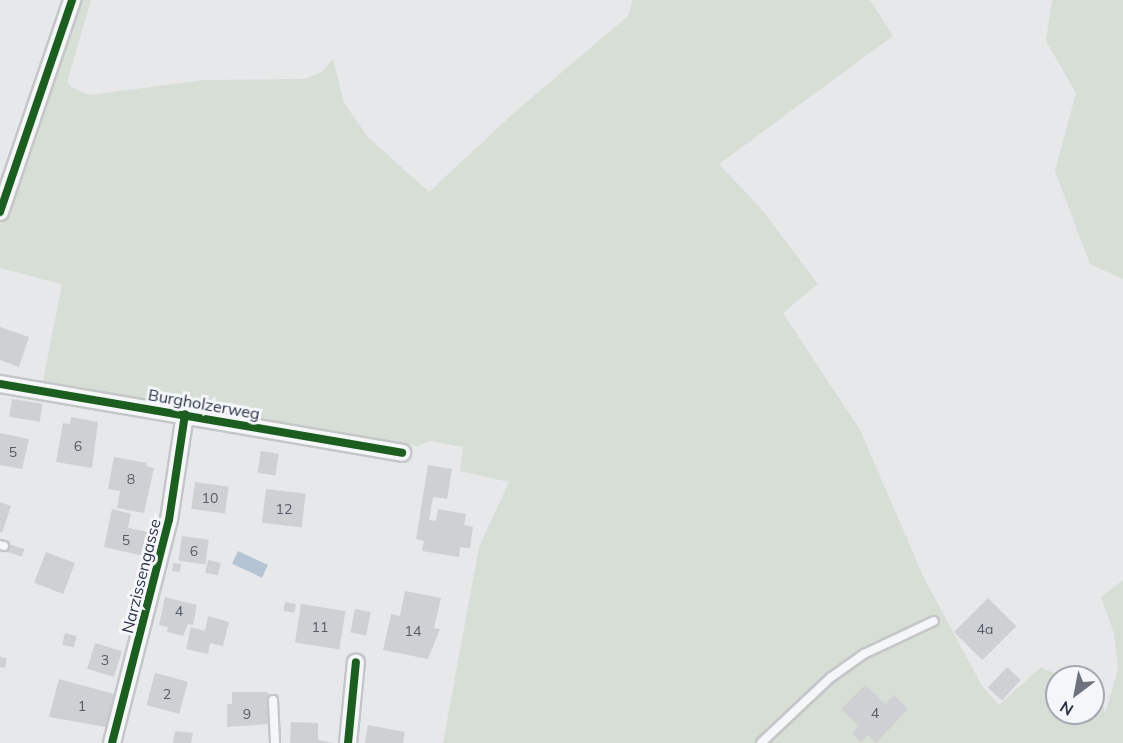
<!DOCTYPE html>
<style>
body{margin:0}
#map{position:relative;width:1123px;height:743px;overflow:hidden;background:#e6e8ea;font-family:Mulish,sans-serif}
div>[style]{position:absolute}
.green>*{inset:0;background:#d6ded6}
.water>*{inset:0;background:#b4c4d5;transform-origin:0 0}
.building>*{inset:0;background:#ced0d3;transform-origin:0 0}
.roads{filter:drop-shadow(2px 0 #c4c6c8) drop-shadow(-2px 0 #c4c6c8) drop-shadow(0 2px #c4c6c8) drop-shadow(0 -2px #c4c6c8)}
.lane>*{height:8px;margin:-4px;padding:0 4px;transform-origin:4px;border-radius:4px;background:#f5f6f7}
.street>*{height:16px;margin:-8px;padding:0 8px;transform-origin:8px;border-radius:8px;background:#f5f6f7}
.cycleway>*{height:8px;margin:-4px;padding:0 4px;transform-origin:4px;border-radius:4px;background:#1b5e20}
span{translate:-50% -50%;white-space:nowrap;text-align:center;line-height:1.15;-webkit-text-stroke:6px #f4f6f9;paint-order:stroke}
.number-label{font-size:14px;color:#545c69}
.number-label span{-webkit-text-stroke-width:0}
.street-label{font-size:16px;color:#2b3445}
.north{position:absolute;left:1045px;top:665px;width:60px;height:60px;box-sizing:border-box;background:#f4f6f9;border:2px solid #a4a8b1;border-radius:50%;rotate:212deg;font-size:16px;font-weight:700;line-height:24px;text-align:center;color:#2b3445}
.north::after{content:'';display:block;margin:auto;width:21px;height:27px;background:#6c737f;clip-path:polygon(50% 0,100% 100%,50% 72%,0 100%)}
</style>
<div id="map">
<div class="green">
<div style="clip-path:polygon(77px 0,91px 0,67px 82px,71px 87px,89px 95px,205px 80px,305px 79px,321px 72px,333px 59px,344px 103px,368px 137px,429px 192px,516px 111px,628px 16px,633px 0,870px 0,893px 36px,719px 164px,762px 210px,818px 284px,783px 313px,860px 430px,924px 578px,982px 686px,999px 705px,1041px 667px,1057px 675px,1085px 677px,1057px 677px,1057px 713px,1093px 713px,1093px 683px,1099px 688px,1105px 714px,1118px 669px,1114px 633px,1101px 597px,1123px 580px,1123px 743px,443px 743px,479px 547px,509px 482px,460px 471px,463px 447px,430px 441px,418px 446px,43px 381px,62px 284px,0 268px,0 227px)"></div>
<div style="clip-path:polygon(1052px 0,1123px 0,1123px 279px,1090px 264px,1055px 171px,1076px 93px,1046px 41px)"></div>
</div>
<div class="water">
<div style="left:238px;top:551px;width:33px;height:14px;rotate:25deg"></div>
</div>
<div class="building">
<div style="clip-path:polygon(0 327px,29px 337px,19px 367px,0 360px)"></div>
<div style="left:12px;top:399px;width:31px;height:18px;rotate:9deg"></div>
<div style="clip-path:polygon(71px 417px,98px 422px,92px 468px,56px 462px,63px 423px,70px 424px)"></div>
<div style="clip-path:polygon(0 433px,29px 439px,22px 469px,0 465px)"></div>
<div style="left:261px;top:451px;width:18px;height:22px;rotate:9deg"></div>
<div style="clip-path:polygon(114px 457px,147px 463px,146px 466px,154px 468px,144px 513px,117px 508px,120px 491px,108px 489px)"></div>
<div style="clip-path:polygon(428px 465px,452px 469px,447px 499px,433px 497px,429px 520px,436px 521px,438px 509px,466px 514px,464px 525px,473px 527px,470px 548px,460px 547px,459px 557px,422px 551px,424px 541px,416px 539px)"></div>
<div style="left:195px;top:482px;width:34px;height:27px;rotate:8deg"></div>
<div style="left:266px;top:489px;width:40px;height:34px;rotate:7deg"></div>
<div style="clip-path:polygon(0 502px,11px 506px,2px 533px,0 532px)"></div>
<div style="clip-path:polygon(112px 509px,131px 514px,128px 528px,149px 532px,144px 556px,104px 547px)"></div>
<div style="left:182px;top:536px;width:27px;height:25px;rotate:8deg"></div>
<div style="left:8px;top:544px;width:17px;height:8px;rotate:17deg"></div>
<div style="left:46px;top:552px;width:31px;height:33px;rotate:21deg"></div>
<div style="left:208px;top:560px;width:13px;height:13px;rotate:13deg"></div>
<div style="left:173px;top:563px;width:8px;height:8px;rotate:7deg"></div>
<div style="clip-path:polygon(405px 591px,441px 598px,434px 628px,440px 629px,428px 659px,383px 650px,391px 614px,400px 616px)"></div>
<div style="clip-path:polygon(165px 597px,197px 605px,193px 625px,188px 624px,183px 636px,167px 632px,168px 627px,159px 625px)"></div>
<div style="left:988px;top:598px;width:40px;height:48px;rotate:45deg"></div>
<div style="left:285px;top:602px;width:11px;height:9px;rotate:10deg"></div>
<div style="left:301px;top:604px;width:45px;height:39px;rotate:9deg"></div>
<div style="left:355px;top:609px;width:16px;height:24px;rotate:11deg"></div>
<div style="clip-path:polygon(208px 616px,229px 622px,223px 646px,210px 643px,208px 654px,186px 649px,191px 627px,205px 631px)"></div>
<div style="left:65px;top:633px;width:12px;height:12px;rotate:14deg"></div>
<div style="left:95px;top:643px;width:28px;height:27px;rotate:17deg"></div>
<div style="clip-path:polygon(0 657px,7px 658px,5px 668px,0 667px)"></div>
<div style="left:1007px;top:667px;width:19px;height:28px;rotate:43deg"></div>
<div style="left:155px;top:673px;width:34px;height:33px;rotate:15deg"></div>
<div style="clip-path:polygon(59px 679px,114px 694px,106px 727px,49px 717px)"></div>
<div style="clip-path:polygon(865px 685px,885px 704px,894px 695px,908px 709px,876px 743px,868px 735px,861px 742px,852px 733px,859px 726px,841px 709px)"></div>
<div style="clip-path:polygon(232px 692px,268px 692px,268px 724px,227px 727px,227px 704px,232px 704px)"></div>
<div style="clip-path:polygon(291px 722px,318px 723px,318px 740px,334px 743px,290px 743px)"></div>
<div style="clip-path:polygon(368px 725px,405px 732px,403px 743px,365px 743px)"></div>
<div style="clip-path:polygon(175px 731px,193px 733px,191px 743px,173px 743px)"></div>
</div>
<div class="roads">
<div class="lane">
<div style="left:0;top:545px;width:4px;rotate:14deg"></div>
<div style="left:273px;top:700px;width:43px;rotate:87.3deg"></div>
<div style="left:761px;top:743px;width:95px;rotate:-43.3deg"></div>
<div style="left:830px;top:678px;width:42px;rotate:-35.2deg"></div>
<div style="left:864px;top:654px;width:77px;rotate:-25.2deg"></div>
</div>
<div class="street">
<div style="left:0;top:212px;width:224px;rotate:-71.2deg"></div>
<div style="left:0;top:384px;width:408px;rotate:9.7deg"></div>
<div style="left:112px;top:743px;width:230px;rotate:-75.7deg"></div>
<div style="left:169px;top:520px;width:107px;rotate:-81.4deg"></div>
<div style="left:348px;top:743px;width:81px;rotate:-84.4deg"></div>
</div>
</div>
<div class="cycleway">
<div style="left:0;top:212px;width:224px;rotate:-71.2deg"></div>
<div style="left:0;top:384px;width:408px;rotate:9.7deg"></div>
<div style="left:112px;top:743px;width:230px;rotate:-75.7deg"></div>
<div style="left:169px;top:520px;width:107px;rotate:-81.4deg"></div>
<div style="left:348px;top:743px;width:81px;rotate:-84.4deg"></div>
</div>
<div class="number-label">
<span style="left:78px;top:446px">6</span>
<span style="left:13px;top:452px">5</span>
<span style="left:131px;top:479px">8</span>
<span style="left:210px;top:498px">10</span>
<span style="left:284px;top:509px">12</span>
<span style="left:126px;top:540px">5</span>
<span style="left:194px;top:551px">6</span>
<span style="left:179px;top:611px">4</span>
<span style="left:320px;top:627px">11</span>
<span style="left:985px;top:629px">4a</span>
<span style="left:413px;top:631px">14</span>
<span style="left:105px;top:660px">3</span>
<span style="left:167px;top:694px">2</span>
<span style="left:82px;top:706px">1</span>
<span style="left:875px;top:713px">4</span>
<span style="left:247px;top:714px">9</span>
</div>
<div class="street-label">
<span style="left:204px;top:404px;rotate:10deg">Burgholzerweg</span>
<span style="left:141px;top:576px;rotate:-76deg">Narzissengasse</span>
</div>
<div class="north">N</div>
</div>
